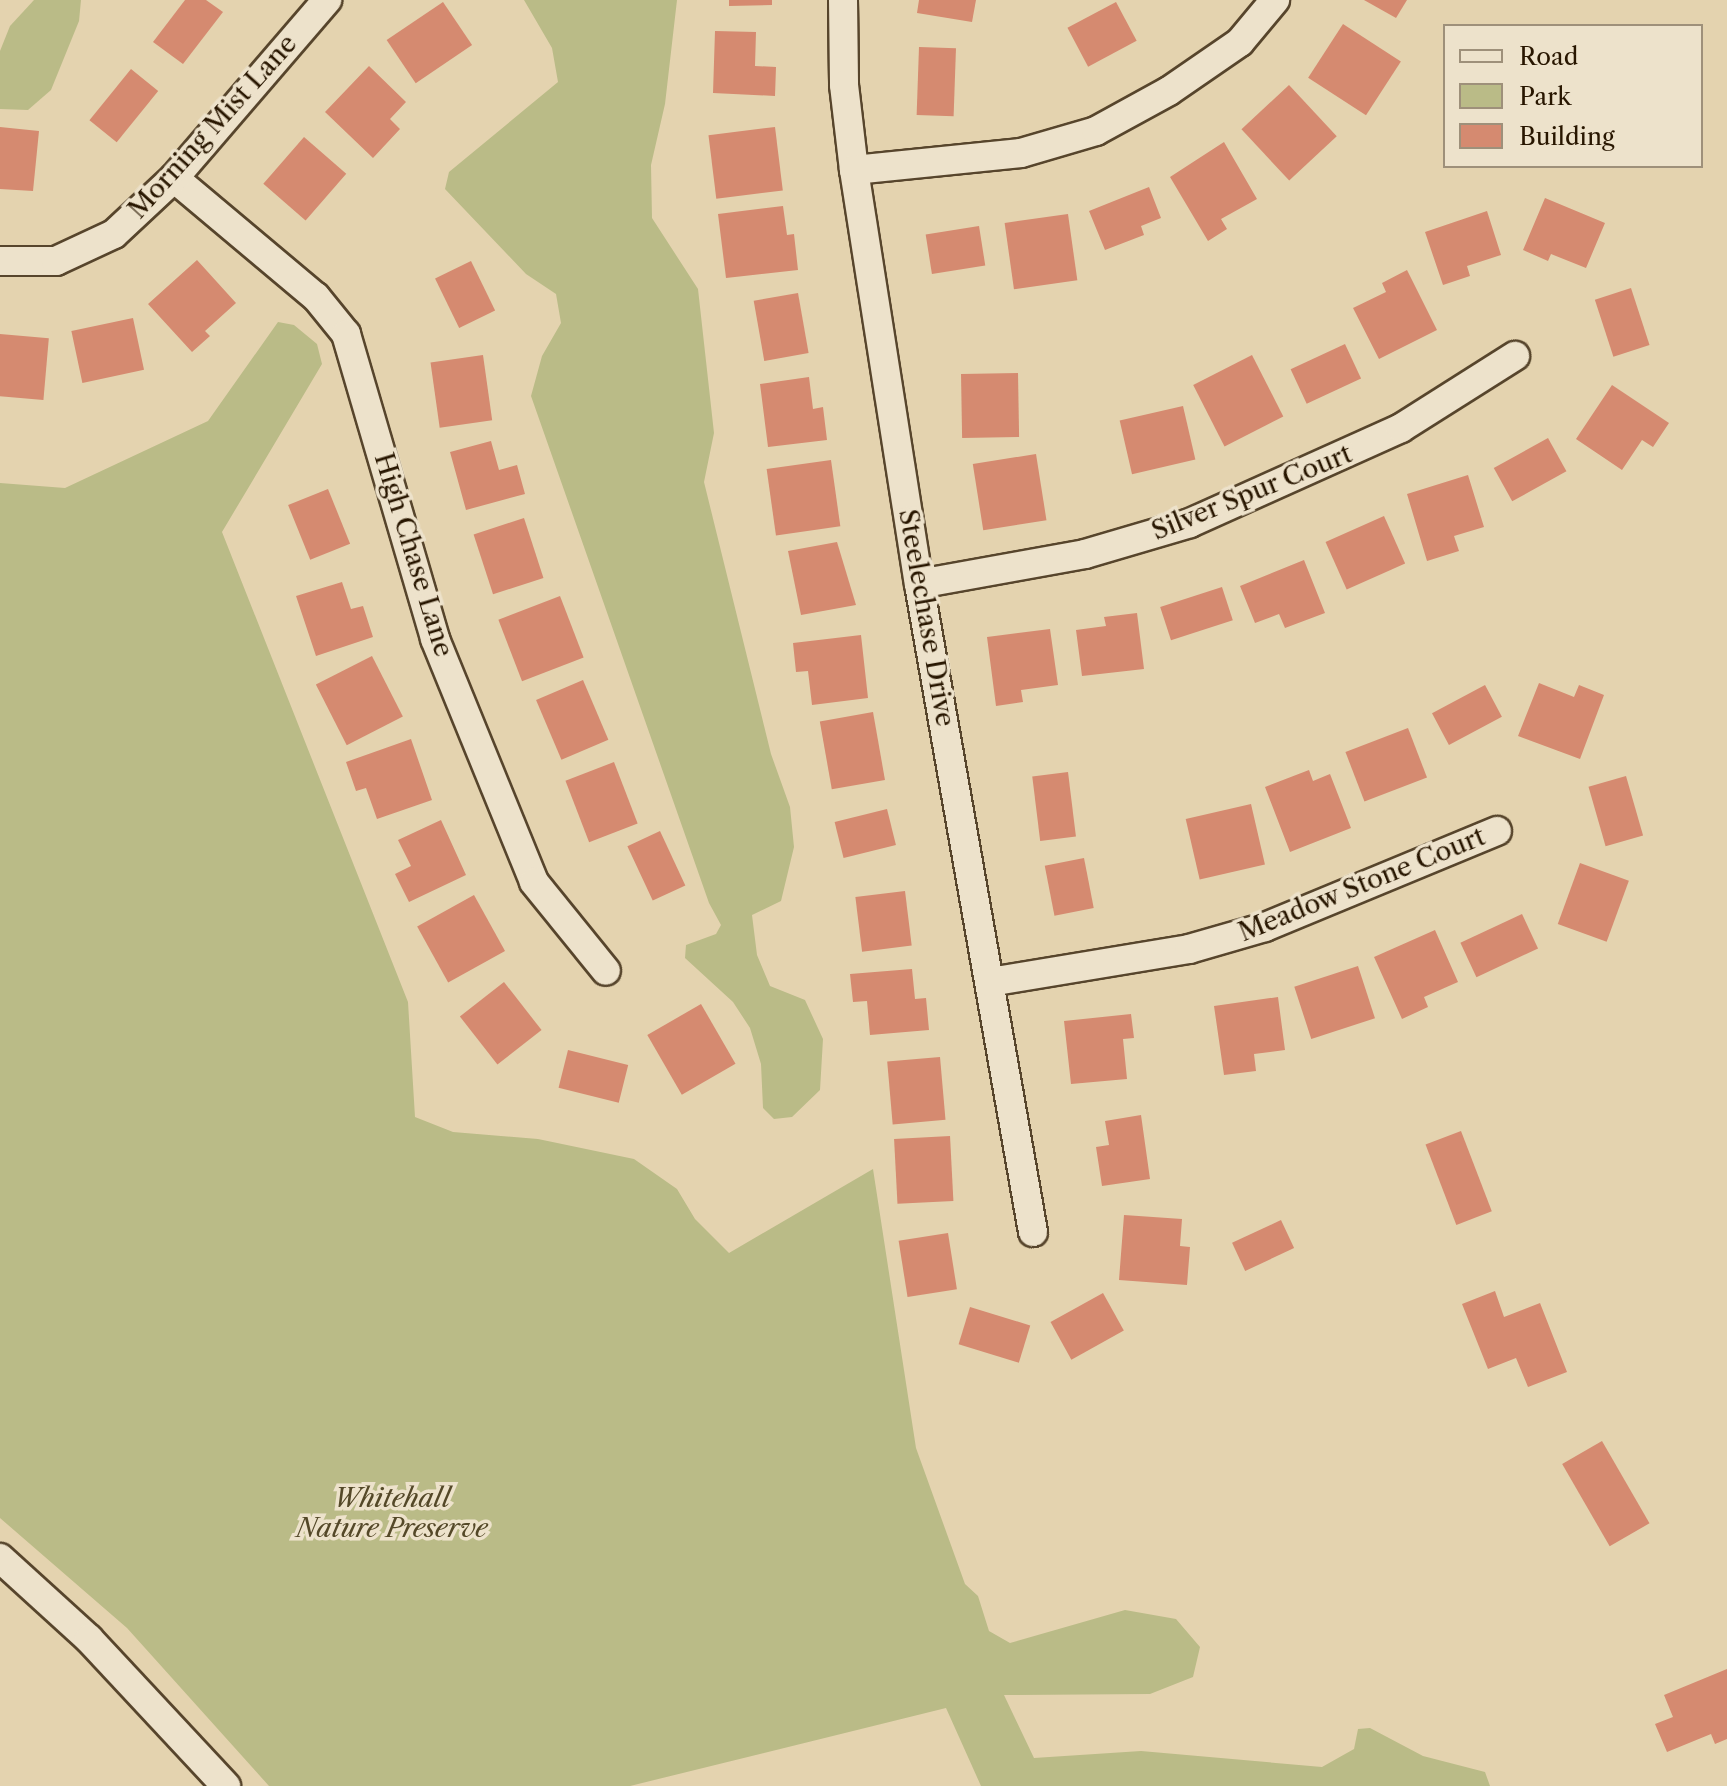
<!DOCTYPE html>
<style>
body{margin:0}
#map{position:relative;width:1727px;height:1786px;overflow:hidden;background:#e4d3af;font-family:"Libre Caslon Text",serif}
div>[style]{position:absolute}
.green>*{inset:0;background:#babb87}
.building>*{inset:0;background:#d58a70;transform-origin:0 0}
.roads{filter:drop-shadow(2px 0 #57452c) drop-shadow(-2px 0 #57452c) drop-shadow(0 2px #57452c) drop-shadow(0 -2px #57452c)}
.street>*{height:28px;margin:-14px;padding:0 14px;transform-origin:14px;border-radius:14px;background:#ede2cb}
span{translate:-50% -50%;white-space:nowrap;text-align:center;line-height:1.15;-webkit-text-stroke:7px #ede2cb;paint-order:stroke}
.street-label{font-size:26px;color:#281600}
.park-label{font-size:26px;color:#544828;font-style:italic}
.legend{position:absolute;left:1443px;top:24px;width:260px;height:144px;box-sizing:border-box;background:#ede2cb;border:2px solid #9e907a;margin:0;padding:10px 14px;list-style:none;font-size:24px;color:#281600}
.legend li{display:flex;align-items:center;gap:16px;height:40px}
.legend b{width:40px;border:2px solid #9e907a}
</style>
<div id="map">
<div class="green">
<div style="clip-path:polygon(34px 0,81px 0,79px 21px,51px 90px,28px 110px,0 109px,0 51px,10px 26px)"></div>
<div style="clip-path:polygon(524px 0,677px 0,665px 104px,651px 165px,652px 218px,698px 289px,714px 433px,704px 482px,771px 754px,790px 807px,794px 847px,781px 901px,752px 915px,757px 955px,770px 986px,805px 1000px,823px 1039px,820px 1090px,792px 1117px,774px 1119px,763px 1108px,761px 1064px,750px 1028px,733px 1002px,685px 958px,686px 945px,716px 934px,721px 925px,709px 903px,531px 396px,542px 356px,561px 323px,556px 294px,526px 274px,445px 189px,449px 172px,558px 82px,552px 48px)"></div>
<div style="clip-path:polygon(278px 322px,294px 325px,317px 344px,322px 364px,222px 532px,408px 1002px,415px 1117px,453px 1132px,538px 1139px,634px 1159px,677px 1189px,695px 1219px,729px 1253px,873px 1169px,916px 1448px,965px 1584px,978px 1596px,989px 1631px,1010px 1643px,1125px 1610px,1176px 1619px,1200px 1647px,1193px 1677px,1150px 1694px,1004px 1695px,1034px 1758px,1141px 1751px,1322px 1767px,1354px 1749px,1358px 1729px,1370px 1728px,1423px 1756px,1485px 1772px,1490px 1786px,981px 1786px,946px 1708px,630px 1786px,269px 1786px,127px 1628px,0 1518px,0 483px,65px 488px,208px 421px)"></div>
</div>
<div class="building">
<div style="clip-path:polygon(185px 0,206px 0,223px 12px,183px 64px,153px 42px)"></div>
<div style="clip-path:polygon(729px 0,772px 0,772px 5px,729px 6px)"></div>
<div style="clip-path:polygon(919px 0,976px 0,972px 22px,917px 13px)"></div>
<div style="clip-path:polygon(1364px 0,1407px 0,1396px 18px)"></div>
<div style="left:443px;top:2px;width:52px;height:68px;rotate:56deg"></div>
<div style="left:1116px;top:2px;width:44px;height:55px;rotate:62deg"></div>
<div style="left:1343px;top:24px;width:69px;height:64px;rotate:33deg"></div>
<div style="clip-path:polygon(715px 31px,756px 32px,755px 66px,776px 67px,775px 96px,713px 93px)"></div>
<div style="left:919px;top:47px;width:37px;height:68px;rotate:2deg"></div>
<div style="clip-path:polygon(369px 66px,406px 102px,390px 119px,400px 129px,373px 158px,325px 112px)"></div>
<div style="left:131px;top:69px;width:35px;height:66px;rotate:39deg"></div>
<div style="left:1289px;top:85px;width:70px;height:65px;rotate:47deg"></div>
<div style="clip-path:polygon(0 127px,39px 131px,33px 191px,0 189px)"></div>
<div style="left:775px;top:127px;width:64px;height:67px;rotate:83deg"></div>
<div style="left:304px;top:137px;width:56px;height:62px;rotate:41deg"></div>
<div style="clip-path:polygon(1224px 142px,1257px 199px,1221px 219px,1227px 229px,1208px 241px,1170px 177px)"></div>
<div style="clip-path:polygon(1149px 187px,1161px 218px,1141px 226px,1144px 235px,1105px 250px,1089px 211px)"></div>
<div style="clip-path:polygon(1545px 198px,1605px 223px,1586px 268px,1551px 254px,1548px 261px,1523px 250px)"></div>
<div style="clip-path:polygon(783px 206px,787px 235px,794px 234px,798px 270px,726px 278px,718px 214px)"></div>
<div style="clip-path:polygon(1487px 211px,1501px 255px,1467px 266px,1470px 276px,1443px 285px,1425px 232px)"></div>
<div style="left:1068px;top:214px;width:67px;height:64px;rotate:82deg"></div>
<div style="left:979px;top:226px;width:40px;height:54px;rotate:81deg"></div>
<div style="clip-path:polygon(197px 260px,236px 303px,205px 331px,210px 336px,192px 352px,148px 304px)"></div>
<div style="left:471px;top:261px;width:55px;height:40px;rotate:64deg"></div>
<div style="clip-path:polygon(1407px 270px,1437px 330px,1379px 359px,1353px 308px,1386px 292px,1382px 283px)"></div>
<div style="left:1631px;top:288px;width:60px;height:38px;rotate:72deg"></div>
<div style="left:798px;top:293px;width:61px;height:45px;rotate:80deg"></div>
<div style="left:133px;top:318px;width:53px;height:63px;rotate:78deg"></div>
<div style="left:0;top:334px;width:49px;height:62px;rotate:5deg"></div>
<div style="left:1345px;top:344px;width:38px;height:60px;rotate:65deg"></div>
<div style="left:483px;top:355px;width:66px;height:53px;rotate:82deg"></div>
<div style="left:1252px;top:355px;width:69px;height:66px;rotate:63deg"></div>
<div style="left:1018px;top:373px;width:64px;height:57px;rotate:89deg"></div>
<div style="clip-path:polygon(809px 377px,813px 409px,823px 407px,827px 440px,768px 447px,760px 384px)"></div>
<div style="clip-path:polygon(1612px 385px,1669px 423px,1653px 447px,1642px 440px,1622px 470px,1576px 439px)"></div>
<div style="left:1183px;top:406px;width:55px;height:65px;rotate:77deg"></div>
<div style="left:1548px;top:438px;width:38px;height:62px;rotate:61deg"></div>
<div style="clip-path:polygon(491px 441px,499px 470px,517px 465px,525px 494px,466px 510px,450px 452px)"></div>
<div style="left:1036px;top:454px;width:67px;height:64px;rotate:81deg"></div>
<div style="left:831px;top:460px;width:67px;height:65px;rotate:82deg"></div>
<div style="clip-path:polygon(1468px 475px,1484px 527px,1454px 536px,1459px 551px,1427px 561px,1407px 494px)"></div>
<div style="left:328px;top:489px;width:59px;height:43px;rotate:68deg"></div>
<div style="left:1384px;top:516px;width:52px;height:64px;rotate:66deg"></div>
<div style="left:524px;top:518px;width:63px;height:53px;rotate:72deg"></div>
<div style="clip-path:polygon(837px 542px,856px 605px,801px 615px,788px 551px)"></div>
<div style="clip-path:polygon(1304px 560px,1325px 613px,1285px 628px,1279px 614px,1255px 623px,1240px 586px)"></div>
<div style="clip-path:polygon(342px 582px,351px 609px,363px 606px,373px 637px,316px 656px,296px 596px)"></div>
<div style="left:1222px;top:587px;width:35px;height:65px;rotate:72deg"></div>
<div style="left:560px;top:596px;width:66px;height:66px;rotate:69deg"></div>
<div style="clip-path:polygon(1137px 613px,1144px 669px,1082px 676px,1076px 630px,1106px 626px,1104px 617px)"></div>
<div style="clip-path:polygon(1050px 629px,1058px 685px,1021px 690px,1023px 702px,996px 706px,987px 637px)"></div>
<div style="clip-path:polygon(861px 635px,868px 698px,812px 705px,808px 671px,796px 672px,793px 643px)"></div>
<div style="left:372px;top:656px;width:68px;height:63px;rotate:63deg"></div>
<div style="left:583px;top:680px;width:65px;height:51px;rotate:67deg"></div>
<div style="clip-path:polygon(1539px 683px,1574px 697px,1579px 685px,1604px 695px,1580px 759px,1518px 736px)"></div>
<div style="left:1485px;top:685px;width:36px;height:60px;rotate:62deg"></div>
<div style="left:873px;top:712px;width:69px;height:54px;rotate:80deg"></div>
<div style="left:1408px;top:728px;width:53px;height:67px;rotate:69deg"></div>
<div style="clip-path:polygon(411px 739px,432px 800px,377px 819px,366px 788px,356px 791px,346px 762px)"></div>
<div style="left:614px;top:762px;width:66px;height:52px;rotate:69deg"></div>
<div style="clip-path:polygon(1309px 770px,1313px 781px,1330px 774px,1351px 828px,1290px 852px,1265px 787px)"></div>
<div style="left:1068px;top:772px;width:65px;height:36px;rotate:83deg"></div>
<div style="left:1626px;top:776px;width:62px;height:39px;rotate:74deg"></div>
<div style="left:1251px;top:804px;width:62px;height:67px;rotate:77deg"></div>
<div style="left:887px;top:809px;width:37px;height:54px;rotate:76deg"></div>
<div style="clip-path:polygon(441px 820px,466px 875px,409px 902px,395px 874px,411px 866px,398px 840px)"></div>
<div style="left:660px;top:831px;width:60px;height:36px;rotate:65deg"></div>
<div style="left:1084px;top:858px;width:51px;height:40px;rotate:79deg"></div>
<div style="left:1580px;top:863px;width:52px;height:65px;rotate:20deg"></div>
<div style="left:905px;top:891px;width:55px;height:50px;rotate:83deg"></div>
<div style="left:474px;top:895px;width:64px;height:65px;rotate:61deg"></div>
<div style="left:1522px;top:914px;width:38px;height:68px;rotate:65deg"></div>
<div style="clip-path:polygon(1435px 930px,1458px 982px,1424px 997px,1428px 1007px,1402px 1019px,1374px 957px)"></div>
<div style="left:1358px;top:966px;width:55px;height:67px;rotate:72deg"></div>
<div style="clip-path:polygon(912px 969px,915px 999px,926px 998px,929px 1030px,870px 1035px,867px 1001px,853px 1002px,850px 974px)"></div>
<div style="left:504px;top:982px;width:61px;height:56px;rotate:52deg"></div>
<div style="clip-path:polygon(1278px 997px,1285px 1050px,1254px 1054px,1256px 1071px,1224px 1075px,1214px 1006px)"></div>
<div style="left:701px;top:1004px;width:69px;height:62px;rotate:60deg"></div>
<div style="clip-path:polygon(1131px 1014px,1134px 1038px,1123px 1039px,1127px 1079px,1071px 1084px,1064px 1021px)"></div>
<div style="left:568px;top:1050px;width:62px;height:39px;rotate:14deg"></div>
<div style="left:940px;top:1057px;width:63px;height:53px;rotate:85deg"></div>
<div style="clip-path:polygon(1141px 1115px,1150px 1179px,1102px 1186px,1096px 1147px,1109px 1145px,1105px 1121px)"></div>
<div style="left:1461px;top:1131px;width:86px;height:38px;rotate:69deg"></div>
<div style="left:950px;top:1136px;width:65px;height:56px;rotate:87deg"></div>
<div style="clip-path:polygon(1124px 1215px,1182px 1219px,1180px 1246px,1190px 1247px,1187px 1285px,1119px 1280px)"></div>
<div style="left:1281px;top:1220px;width:31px;height:54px;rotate:65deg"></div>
<div style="left:948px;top:1233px;width:57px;height:50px;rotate:81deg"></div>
<div style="clip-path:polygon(1495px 1291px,1504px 1317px,1540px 1303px,1567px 1372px,1528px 1387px,1516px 1358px,1488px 1369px,1462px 1304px)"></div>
<div style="left:1103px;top:1293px;width:43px;height:60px;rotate:61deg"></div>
<div style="left:970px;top:1307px;width:63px;height:39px;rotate:17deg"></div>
<div style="left:1602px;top:1441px;width:95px;height:46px;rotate:60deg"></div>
<div style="clip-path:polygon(1727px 1669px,1727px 1739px,1715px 1744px,1711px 1734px,1667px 1752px,1655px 1724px,1673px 1717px,1664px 1695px)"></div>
</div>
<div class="roads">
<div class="street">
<div style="left:843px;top:0;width:85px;rotate:89.3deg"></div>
<div style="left:844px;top:85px;width:86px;rotate:83.3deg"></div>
<div style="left:854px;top:170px;width:419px;rotate:81.1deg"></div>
<div style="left:919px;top:584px;width:658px;rotate:80.02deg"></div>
<div style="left:854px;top:170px;width:168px;rotate:-5.8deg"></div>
<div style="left:1021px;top:153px;width:78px;rotate:-16.3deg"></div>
<div style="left:1096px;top:131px;width:83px;rotate:-28.7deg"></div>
<div style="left:1169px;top:91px;width:86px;rotate:-34.6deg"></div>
<div style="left:1240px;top:42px;width:55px;rotate:-50.2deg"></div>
<div style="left:174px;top:178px;width:185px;rotate:40deg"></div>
<div style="left:316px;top:297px;width:48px;rotate:51deg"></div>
<div style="left:346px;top:334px;width:318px;rotate:73.7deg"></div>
<div style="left:435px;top:639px;width:262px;rotate:67.8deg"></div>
<div style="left:534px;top:882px;width:114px;rotate:51deg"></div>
<div style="left:0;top:261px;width:56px"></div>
<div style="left:56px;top:261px;width:64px;rotate:-25deg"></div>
<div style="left:114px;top:234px;width:82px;rotate:-43deg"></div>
<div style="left:174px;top:178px;width:235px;rotate:-49.3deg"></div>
<div style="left:919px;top:584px;width:169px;rotate:-10.2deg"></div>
<div style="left:1085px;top:554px;width:109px;rotate:-16.4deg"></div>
<div style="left:1190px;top:523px;width:231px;rotate:-24.2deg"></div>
<div style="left:1401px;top:428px;width:135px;rotate:-32.3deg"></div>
<div style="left:990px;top:982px;width:202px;rotate:-9.4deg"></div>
<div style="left:1189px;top:949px;width:79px;rotate:-16.1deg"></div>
<div style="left:1265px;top:927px;width:251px;rotate:-22.5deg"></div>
<div style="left:0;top:1558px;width:120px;rotate:42.3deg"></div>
<div style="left:89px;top:1639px;width:201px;rotate:47deg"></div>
</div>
</div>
<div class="street-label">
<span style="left:213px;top:127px;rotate:-48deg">Morning Mist Lane</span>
<span style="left:1252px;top:493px;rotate:-22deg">Silver Spur Court</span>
<span style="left:413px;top:555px;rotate:73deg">High Chase Lane</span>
<span style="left:926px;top:618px;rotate:80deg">Steelechase Drive</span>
<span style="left:1362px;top:885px;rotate:-22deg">Meadow Stone Court</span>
</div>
<div class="park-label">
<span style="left:392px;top:1514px">Whitehall<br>Nature Preserve</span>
</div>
<ul class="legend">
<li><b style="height:10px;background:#ede2cb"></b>Road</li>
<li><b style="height:22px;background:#babb87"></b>Park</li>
<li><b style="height:22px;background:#d58a70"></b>Building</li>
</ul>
</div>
